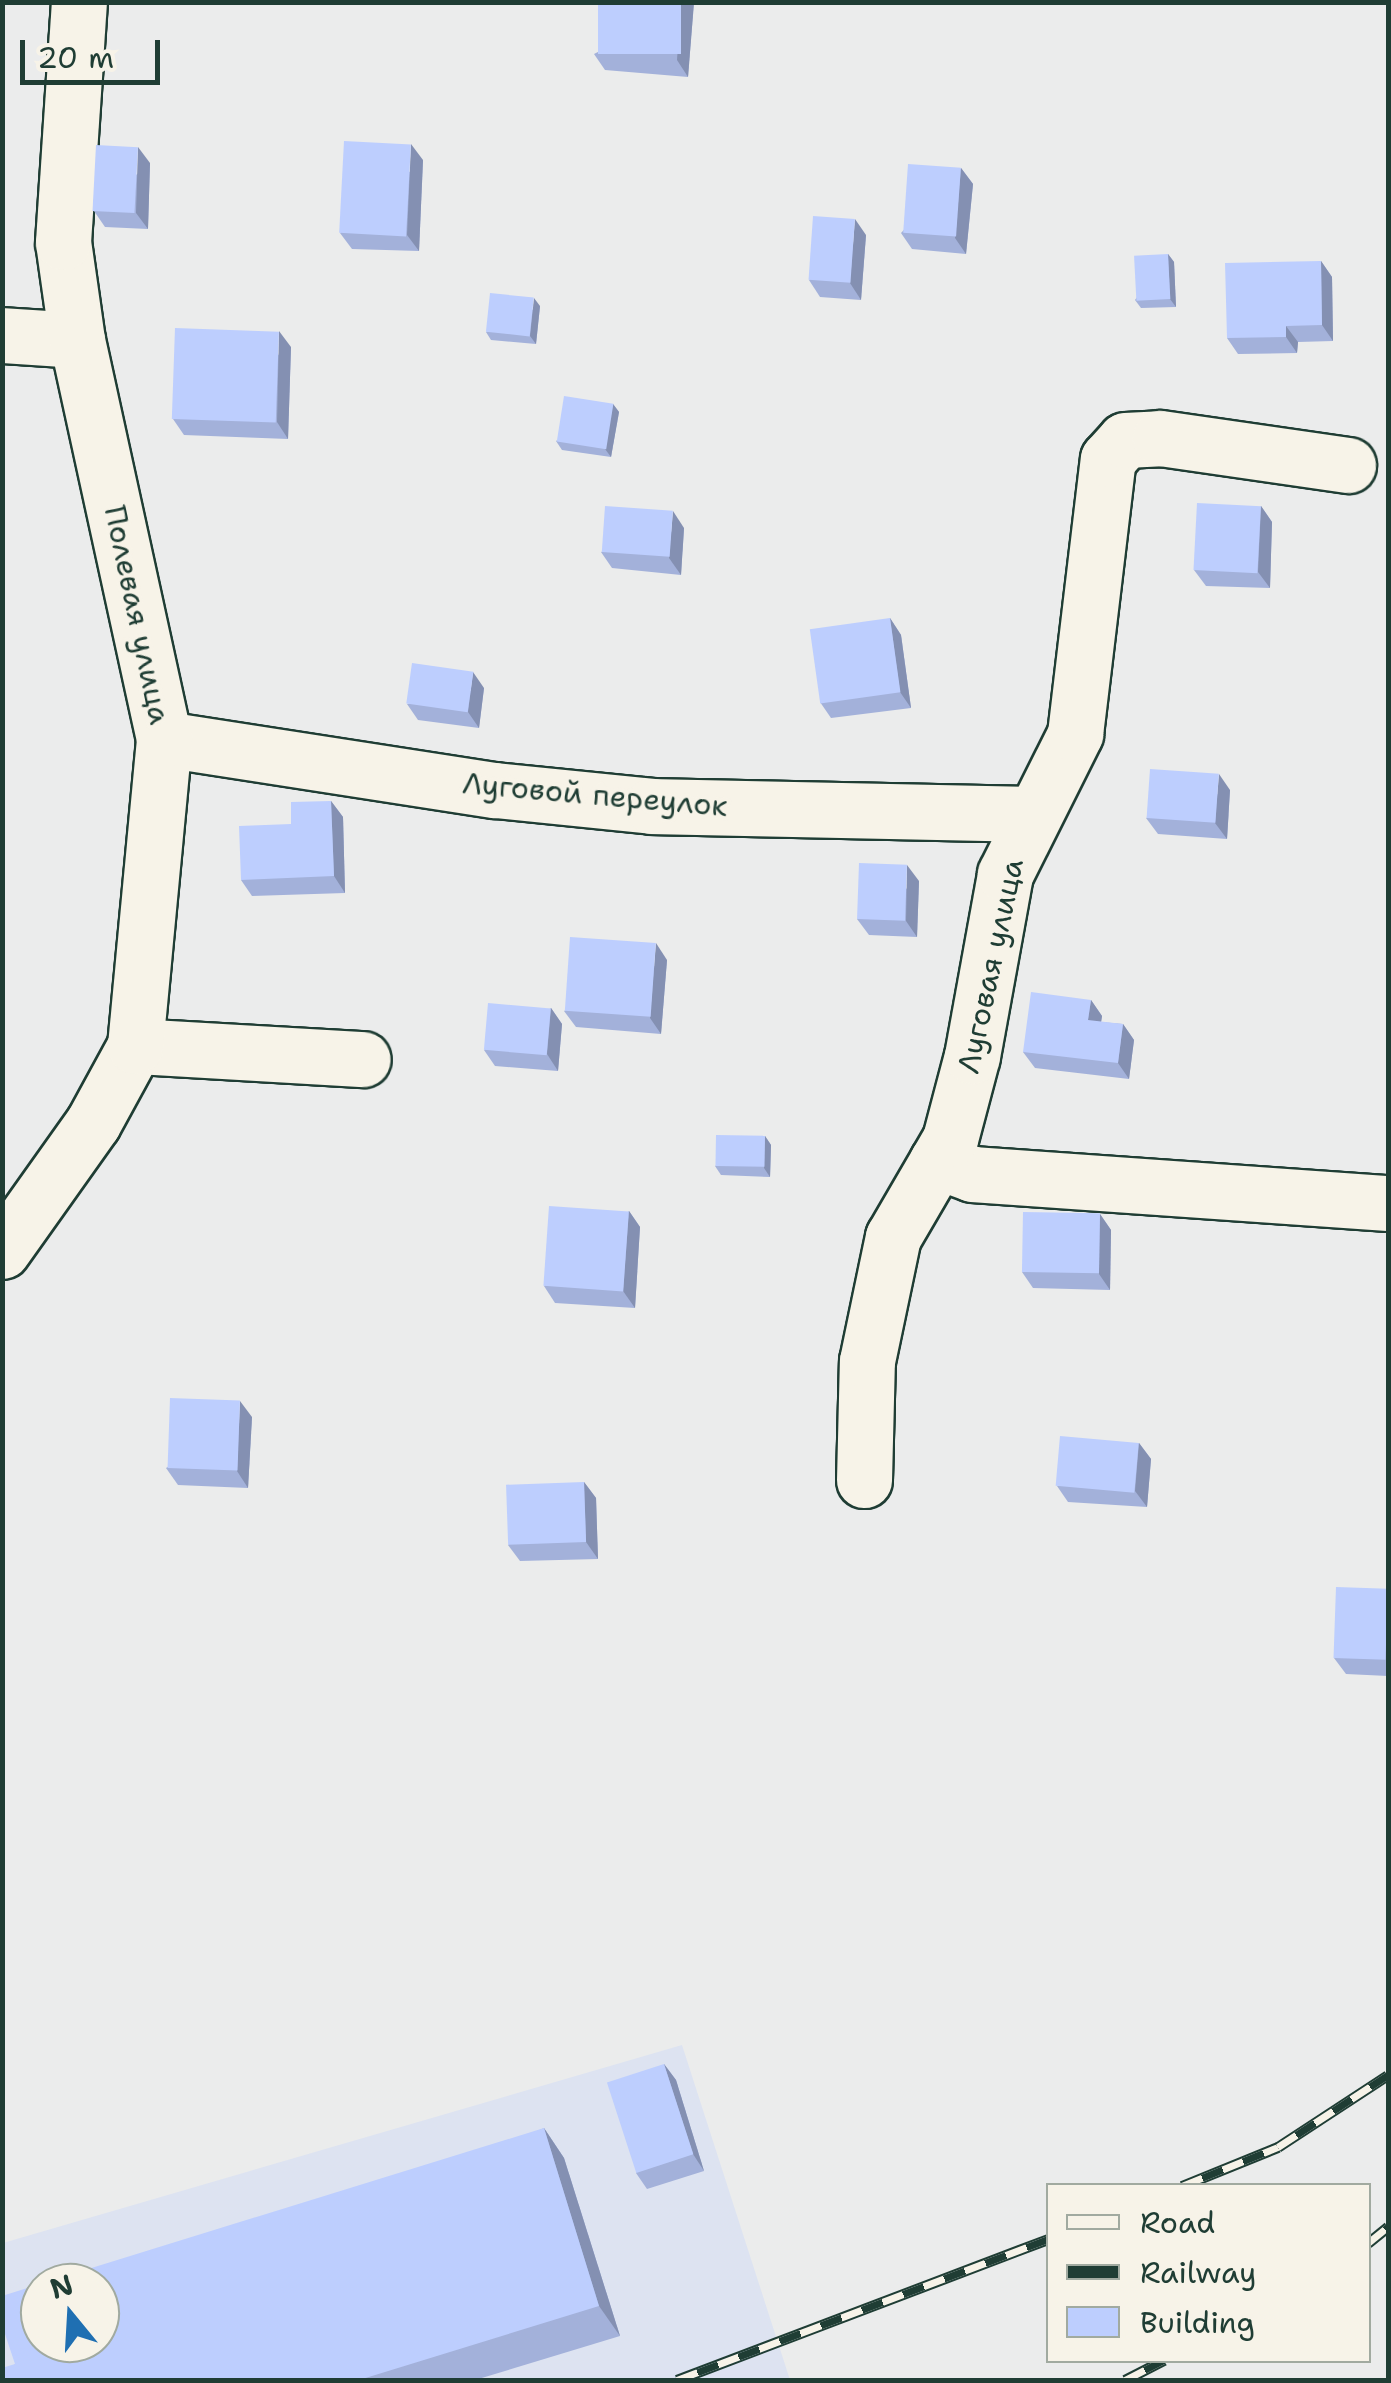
<!DOCTYPE html>
<meta charset="utf-8">
<style>
body{margin:0}
#map{position:relative;width:1391px;height:2383px;overflow:hidden;background:#ebecec;font-family:"Shantell Sans",sans-serif}
div>[style]{position:absolute}
.built>*{inset:0;background:#dde3f1}
.roads{filter:drop-shadow(2px 0 #1f3d34) drop-shadow(-2px 0 #1f3d34) drop-shadow(0 2px #1f3d34) drop-shadow(0 -2px #1f3d34)}
.minor>*{height:55px;margin:-27.5px;padding:0 27.5px;transform-origin:27.5px;border-radius:27.5px;background:#f7f3e8}
.rail>*{height:11px;margin-top:-5.5px;transform-origin:0;background:repeating-linear-gradient(90deg,#f7f3e8 0 22px,#1f3d34 0 44px);box-sizing:border-box;border-block:2px solid #1f3d34}
.wall>*{inset:0;background:#a3b1da}
.shaded-wall>*{inset:0;background:#8490b2}
.building>*{inset:0;background:#bdcefe;transform-origin:0 0}
span{translate:-50% -50%;white-space:nowrap;text-align:center;line-height:1.15;-webkit-text-stroke:8px #f7f3e8;paint-order:stroke}
.street-label{font-size:30px;color:#1f3d34}
.frame{position:absolute;inset:0;border:5px solid #1f3d34;pointer-events:none}
.legend{position:absolute;left:1046px;top:2183px;width:325px;height:180px;box-sizing:border-box;background:#f7f3e8;border:2px solid #a1aaa0;margin:0;padding:12px 18px;list-style:none;font-size:30px;color:#1f3d34}
.legend li{display:flex;align-items:center;gap:20px;height:50px}
.legend b{width:50px;border:2px solid #a1aaa0}
.north{position:absolute;left:20px;top:2263px;width:100px;height:100px;box-sizing:border-box;background:#f7f3e8;border:2px solid #a1aaa0;border-radius:50%;rotate:342deg;font-size:28px;font-weight:700;line-height:40px;text-align:center;color:#1f3d34}
.north::after{content:'';display:block;margin:auto;width:35px;height:45px;background:#1f6fb2;clip-path:polygon(50% 0,100% 100%,50% 72%,0 100%)}
.scale{position:absolute;left:20px;top:40px;width:140px;height:45px;box-sizing:border-box;border:5px solid #1f3d34;border-top:0;padding-left:12px;font-size:30px;line-height:35px;white-space:nowrap;color:#1f3d34;-webkit-text-stroke:8px #f7f3e8;paint-order:stroke}
</style>
<div id="map">
<div class="built">
<div style="clip-path:polygon(evenodd,682px 2045px,790px 2380px,3px 2380px,3px 2243px,682px 2045px,40px 2283px,100px 2283px,100px 2343px,40px 2343px,40px 2283px)"></div>
</div>
<div class="roads">
<div class="minor">
<div style="left:2px;top:335px;width:75px;rotate:3.8deg"></div>
<div style="left:164px;top:739px;width:335px;rotate:8.8deg"></div>
<div style="left:495px;top:790px;width:158px;rotate:5.8deg"></div>
<div style="left:652px;top:806px;width:378px;rotate:1.2deg"></div>
<div style="left:135px;top:1046px;width:228px;rotate:3.3deg"></div>
<div style="left:937px;top:1161px;width:37px;rotate:20deg"></div>
<div style="left:972px;top:1174px;width:417px;rotate:4deg"></div>
<div style="left:2px;top:1251px;width:157px;rotate:-54.6deg"></div>
<div style="left:93px;top:1123px;width:88px;rotate:-61.4deg"></div>
<div style="left:135px;top:1046px;width:308px;rotate:-84.6deg"></div>
<div style="left:164px;top:739px;width:408px;rotate:-102.3deg"></div>
<div style="left:77px;top:340px;width:99px;rotate:-98.1deg"></div>
<div style="left:63px;top:242px;width:241px;rotate:-86.2deg"></div>
<div style="left:864px;top:1480px;width:119px;rotate:-88.6deg"></div>
<div style="left:867px;top:1361px;width:127px;rotate:-78.2deg"></div>
<div style="left:893px;top:1237px;width:113px;rotate:-59.8deg"></div>
<div style="left:950px;top:1139px;width:86px;rotate:-75.2deg"></div>
<div style="left:972px;top:1056px;width:185px;rotate:-79.7deg"></div>
<div style="left:1005px;top:874px;width:157px;rotate:-63.4deg"></div>
<div style="left:1075px;top:734px;width:277px;rotate:-83.2deg"></div>
<div style="left:1108px;top:459px;width:25px;rotate:-48deg"></div>
<div style="left:1125px;top:440px;width:35px;rotate:-3deg"></div>
<div style="left:1160px;top:438px;width:190px;rotate:8.2deg"></div>
</div>
</div>
<div class="rail">
<div style="left:1182px;top:2186px;width:104px;rotate:-22.1deg"></div>
<div style="left:1278px;top:2147px;width:131px;rotate:-33.2deg"></div>
<div style="left:1368px;top:2243px;width:26px;rotate:-39deg"></div>
<div style="left:677px;top:2380px;width:397px;rotate:-20.8deg"></div>
<div style="left:1125px;top:2380px;width:44px;rotate:-27.1deg"></div>
</div>
<div class="wall">
<div style="clip-path:polygon(694px 2px,688px 77px,605px 70px,594px 54px)"></div>
<div style="clip-path:polygon(423px 160px,419px 251px,352px 249px,340px 233px)"></div>
<div style="clip-path:polygon(150px 163px,148px 229px,105px 227px,94px 211px)"></div>
<div style="clip-path:polygon(961px 168px,973px 184px,966px 254px,912px 249px,901px 233px)"></div>
<div style="clip-path:polygon(866px 235px,861px 300px,820px 297px,809px 280px)"></div>
<div style="clip-path:polygon(1168px 254px,1174px 262px,1176px 307px,1141px 308px,1135px 300px)"></div>
<div style="clip-path:polygon(1321px 261px,1332px 277px,1333px 341px,1298px 342px,1297px 353px,1238px 354px,1227px 338px)"></div>
<div style="clip-path:polygon(540px 306px,536px 344px,491px 340px,486px 332px)"></div>
<div style="clip-path:polygon(291px 347px,288px 439px,184px 435px,173px 419px)"></div>
<div style="clip-path:polygon(613px 404px,619px 412px,611px 457px,562px 450px,556px 441px)"></div>
<div style="clip-path:polygon(1261px 506px,1272px 522px,1270px 588px,1206px 586px,1194px 570px)"></div>
<div style="clip-path:polygon(684px 528px,681px 575px,612px 568px,601px 552px)"></div>
<div style="clip-path:polygon(890px 618px,901px 635px,911px 708px,831px 718px,820px 702px)"></div>
<div style="clip-path:polygon(484px 688px,479px 728px,418px 720px,407px 704px)"></div>
<div style="clip-path:polygon(1230px 790px,1227px 839px,1158px 834px,1146px 818px)"></div>
<div style="clip-path:polygon(331px 801px,343px 817px,345px 893px,252px 896px,241px 880px,291px 824px)"></div>
<div style="clip-path:polygon(919px 881px,917px 937px,869px 935px,857px 919px)"></div>
<div style="clip-path:polygon(667px 960px,661px 1034px,576px 1027px,564px 1011px)"></div>
<div style="clip-path:polygon(1091px 1000px,1102px 1016px,1101px 1022px,1123px 1024px,1134px 1040px,1129px 1079px,1035px 1068px,1023px 1052px)"></div>
<div style="clip-path:polygon(551px 1008px,562px 1024px,558px 1071px,495px 1066px,484px 1050px)"></div>
<div style="clip-path:polygon(765px 1136px,771px 1145px,770px 1177px,721px 1175px,715px 1166px)"></div>
<div style="clip-path:polygon(629px 1211px,640px 1227px,635px 1308px,555px 1303px,544px 1286px)"></div>
<div style="clip-path:polygon(1100px 1214px,1111px 1230px,1110px 1290px,1033px 1288px,1022px 1272px)"></div>
<div style="clip-path:polygon(252px 1417px,248px 1488px,178px 1485px,166px 1468px)"></div>
<div style="clip-path:polygon(1139px 1443px,1151px 1459px,1147px 1507px,1068px 1502px,1057px 1486px)"></div>
<div style="clip-path:polygon(584px 1482px,596px 1498px,598px 1559px,520px 1561px,508px 1545px)"></div>
<div style="clip-path:polygon(1388px 1589px,1388px 1676px,1346px 1674px,1334px 1658px)"></div>
<div style="clip-path:polygon(664px 2064px,676px 2080px,704px 2171px,647px 2189px,636px 2173px)"></div>
<div style="clip-path:polygon(544px 2128px,564px 2158px,620px 2336px,475px 2380px,2px 2380px,15px 2364px)"></div>
</div>
<div class="shaded-wall">
<div style="clip-path:polygon(681px 2px,694px 2px,688px 77px,677px 60px)"></div>
<div style="clip-path:polygon(411px 144px,423px 160px,419px 251px,407px 235px)"></div>
<div style="clip-path:polygon(138px 147px,150px 163px,148px 229px,136px 213px)"></div>
<div style="clip-path:polygon(961px 168px,973px 184px,966px 254px,955px 238px)"></div>
<div style="clip-path:polygon(855px 219px,866px 235px,861px 300px,850px 283px)"></div>
<div style="clip-path:polygon(1168px 254px,1174px 262px,1176px 307px,1170px 299px)"></div>
<div style="clip-path:polygon(1321px 261px,1332px 277px,1333px 341px,1322px 325px)"></div>
<div style="clip-path:polygon(534px 298px,540px 306px,536px 344px,530px 336px)"></div>
<div style="clip-path:polygon(1286px 326px,1298px 342px,1297px 353px,1286px 337px)"></div>
<div style="clip-path:polygon(279px 331px,291px 347px,288px 439px,277px 422px)"></div>
<div style="clip-path:polygon(613px 404px,619px 412px,611px 457px,605px 449px)"></div>
<div style="clip-path:polygon(1261px 506px,1272px 522px,1270px 588px,1258px 572px)"></div>
<div style="clip-path:polygon(673px 511px,684px 528px,681px 575px,669px 558px)"></div>
<div style="clip-path:polygon(890px 618px,901px 635px,911px 708px,900px 692px)"></div>
<div style="clip-path:polygon(473px 672px,484px 688px,479px 728px,468px 712px)"></div>
<div style="clip-path:polygon(1219px 774px,1230px 790px,1227px 839px,1215px 823px)"></div>
<div style="clip-path:polygon(331px 801px,343px 817px,345px 893px,334px 876px)"></div>
<div style="clip-path:polygon(907px 865px,919px 881px,917px 937px,906px 921px)"></div>
<div style="clip-path:polygon(656px 943px,667px 960px,661px 1034px,650px 1018px)"></div>
<div style="clip-path:polygon(1091px 1000px,1102px 1016px,1099px 1036px,1088px 1020px)"></div>
<div style="clip-path:polygon(551px 1008px,562px 1024px,558px 1071px,547px 1054px)"></div>
<div style="clip-path:polygon(1123px 1024px,1134px 1040px,1129px 1079px,1118px 1063px)"></div>
<div style="clip-path:polygon(765px 1136px,771px 1145px,770px 1177px,764px 1168px)"></div>
<div style="clip-path:polygon(629px 1211px,640px 1227px,635px 1308px,623px 1291px)"></div>
<div style="clip-path:polygon(1100px 1214px,1111px 1230px,1110px 1290px,1099px 1274px)"></div>
<div style="clip-path:polygon(240px 1401px,252px 1417px,248px 1488px,237px 1471px)"></div>
<div style="clip-path:polygon(1139px 1443px,1151px 1459px,1147px 1507px,1135px 1491px)"></div>
<div style="clip-path:polygon(584px 1482px,596px 1498px,598px 1559px,586px 1542px)"></div>
<div style="clip-path:polygon(664px 2064px,676px 2080px,704px 2171px,693px 2154px)"></div>
<div style="clip-path:polygon(544px 2128px,564px 2158px,620px 2336px,599px 2306px)"></div>
</div>
<div class="building">
<div style="left:598px;top:2px;width:83px;height:52px"></div>
<div style="left:344px;top:141px;width:67px;height:92px;rotate:3deg"></div>
<div style="left:96px;top:145px;width:42px;height:66px;rotate:3deg"></div>
<div style="left:908px;top:164px;width:53px;height:69px;rotate:4deg"></div>
<div style="left:813px;top:216px;width:42px;height:64px;rotate:4deg"></div>
<div style="left:1168px;top:254px;width:45px;height:34px;rotate:87deg"></div>
<div style="clip-path:polygon(1321px 261px,1322px 325px,1286px 326px,1286px 337px,1227px 338px,1225px 263px)"></div>
<div style="left:490px;top:293px;width:44px;height:39px;rotate:6deg"></div>
<div style="left:175px;top:328px;width:104px;height:91px;rotate:2deg"></div>
<div style="left:564px;top:396px;width:50px;height:46px;rotate:9deg"></div>
<div style="left:1197px;top:503px;width:64px;height:67px;rotate:3deg"></div>
<div style="left:605px;top:506px;width:68px;height:46px;rotate:4deg"></div>
<div style="left:890px;top:618px;width:75px;height:81px;rotate:82deg"></div>
<div style="left:412px;top:663px;width:62px;height:41px;rotate:8deg"></div>
<div style="left:1150px;top:769px;width:69px;height:49px;rotate:4deg"></div>
<div style="clip-path:polygon(331px 801px,334px 876px,241px 880px,239px 826px,291px 824px,291px 802px)"></div>
<div style="left:859px;top:863px;width:48px;height:56px;rotate:2deg"></div>
<div style="left:570px;top:937px;width:86px;height:74px;rotate:4deg"></div>
<div style="clip-path:polygon(1031px 992px,1091px 1000px,1088px 1020px,1123px 1024px,1118px 1063px,1023px 1052px)"></div>
<div style="left:488px;top:1003px;width:63px;height:47px;rotate:5deg"></div>
<div style="left:716px;top:1135px;width:49px;height:31px;rotate:1deg"></div>
<div style="left:549px;top:1206px;width:80px;height:80px;rotate:4deg"></div>
<div style="left:1023px;top:1212px;width:77px;height:60px;rotate:1deg"></div>
<div style="left:170px;top:1398px;width:70px;height:70px;rotate:2deg"></div>
<div style="left:1060px;top:1436px;width:79px;height:50px;rotate:5deg"></div>
<div style="left:584px;top:1482px;width:60px;height:78px;rotate:88deg"></div>
<div style="left:1336px;top:1587px;width:52px;height:71px;rotate:2deg"></div>
<div style="left:664px;top:2064px;width:95px;height:60px;rotate:72deg"></div>
<div style="clip-path:polygon(544px 2128px,599px 2306px,359px 2380px,2px 2380px,2px 2368px,15px 2364px,2px 2325px,2px 2296px,40px 2284px,40px 2343px,100px 2343px,100px 2283px,43px 2283px)"></div>
</div>
<div class="street-label">
<span style="left:137px;top:615px;rotate:78deg">Полевая улица</span>
<span style="left:595px;top:795px;rotate:5deg">Луговой переулок</span>
<span style="left:991px;top:966px;rotate:-78deg">Луговая улица</span>
</div>
<div class="frame"></div>
<ul class="legend">
<li><b style="height:12px;background:#f7f3e8"></b>Road</li>
<li><b style="height:12px;background:#1f3d34"></b>Railway</li>
<li><b style="height:28px;background:#bdcefe"></b>Building</li>
</ul>
<div class="north">N</div>
<div class="scale">20 m</div>
</div>
